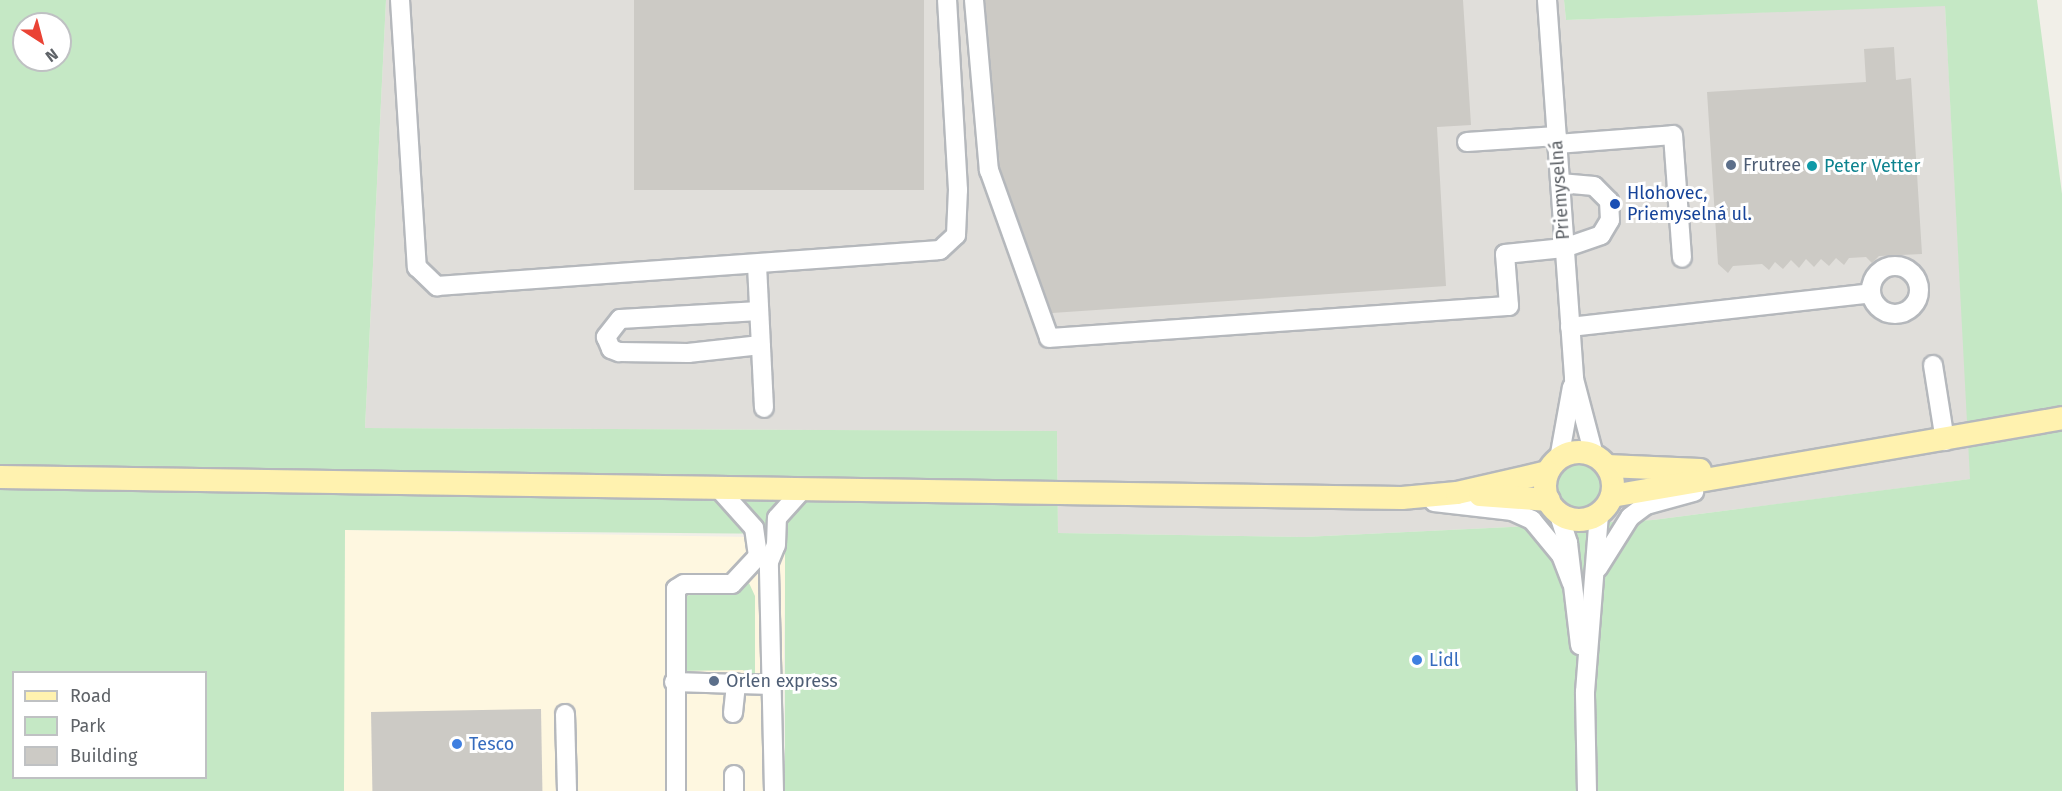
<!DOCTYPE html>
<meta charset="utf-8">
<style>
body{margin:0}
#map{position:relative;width:2062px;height:791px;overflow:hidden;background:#f1efe8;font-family:"Fira Sans",sans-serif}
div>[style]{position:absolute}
.commercial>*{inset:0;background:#fef7e0;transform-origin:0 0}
.industrial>*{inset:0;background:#e0deda}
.green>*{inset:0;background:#c5e8c5}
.round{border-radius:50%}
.building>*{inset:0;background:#cccac5;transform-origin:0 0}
.roads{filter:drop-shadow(2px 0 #b5b8bc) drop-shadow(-2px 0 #b5b8bc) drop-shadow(0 2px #b5b8bc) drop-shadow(0 -2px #b5b8bc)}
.minor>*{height:18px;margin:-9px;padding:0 9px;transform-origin:9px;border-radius:9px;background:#fff}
.minor>.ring{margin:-9px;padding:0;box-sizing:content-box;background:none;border:18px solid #fff;border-radius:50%}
.major>*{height:22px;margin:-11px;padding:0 11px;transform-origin:11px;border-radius:11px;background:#fff2af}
.major>.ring{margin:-11px;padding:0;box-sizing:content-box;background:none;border:22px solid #fff2af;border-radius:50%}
.dots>*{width:16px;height:16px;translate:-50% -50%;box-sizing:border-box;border:3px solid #fff;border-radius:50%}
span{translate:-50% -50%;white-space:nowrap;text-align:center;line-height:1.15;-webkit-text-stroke:6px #fff;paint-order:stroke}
.service-label{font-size:18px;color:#4e5e75}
.left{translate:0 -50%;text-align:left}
.culture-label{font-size:18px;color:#0d838f}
.street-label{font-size:18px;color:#5f6368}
.transit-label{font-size:18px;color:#164399}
.shop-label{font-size:18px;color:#366cbe}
.legend{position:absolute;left:12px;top:671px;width:195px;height:108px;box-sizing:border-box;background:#fff;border:2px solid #bfc1c3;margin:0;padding:8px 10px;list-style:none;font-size:18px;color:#5f6368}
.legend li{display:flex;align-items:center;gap:12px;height:30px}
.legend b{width:30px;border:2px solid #bfc1c3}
.north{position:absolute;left:12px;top:12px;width:60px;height:60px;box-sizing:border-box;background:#fff;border:2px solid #bfc1c3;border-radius:50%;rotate:144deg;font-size:16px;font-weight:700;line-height:24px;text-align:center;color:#5f6368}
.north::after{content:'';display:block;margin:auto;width:21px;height:27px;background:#ea4335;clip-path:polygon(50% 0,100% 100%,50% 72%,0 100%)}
</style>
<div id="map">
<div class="commercial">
<div style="left:345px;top:530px;width:441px;height:261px;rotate:1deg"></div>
</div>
<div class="industrial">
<div style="clip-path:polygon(386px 0,1564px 0,1566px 20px,1945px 5px,1971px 479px,1653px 520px,1304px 537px,1058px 533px,1057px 431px,365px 428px)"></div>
</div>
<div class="green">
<div style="clip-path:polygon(evenodd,0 0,386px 0,365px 428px,1057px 431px,1058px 533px,1304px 537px,1653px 520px,1970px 479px,1945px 6px,1566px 20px,1564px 0,2037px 0,2062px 194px,2062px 791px,785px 791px,785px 534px,345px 530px,344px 791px,0 791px,0 0,24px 24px,60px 24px,60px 60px,24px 60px,24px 24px,0 0,14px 672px,206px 672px,206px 778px,14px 778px,14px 672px)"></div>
<div class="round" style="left:1555px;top:462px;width:48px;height:48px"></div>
<div style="clip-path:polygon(749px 583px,755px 596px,755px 679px,743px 670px,680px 671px,682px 596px,742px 589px)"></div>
</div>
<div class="building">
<div style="left:634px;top:0;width:290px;height:190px"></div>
<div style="clip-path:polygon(985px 0,1463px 0,1471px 125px,1437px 127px,1446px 286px,1052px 313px,1000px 168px)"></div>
<div style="clip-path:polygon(1894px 47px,1896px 80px,1911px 78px,1922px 254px,1879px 256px,1872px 263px,1866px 257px,1849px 258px,1844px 265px,1836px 258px,1829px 266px,1821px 259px,1814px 267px,1806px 259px,1799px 268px,1791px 260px,1783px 269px,1775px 262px,1769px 270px,1762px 264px,1733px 266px,1728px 273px,1718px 264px,1707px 92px,1866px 82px,1864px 49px)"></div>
<div style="left:541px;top:709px;width:82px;height:170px;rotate:89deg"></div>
</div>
<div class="roads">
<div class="minor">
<div style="left:400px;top:0;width:268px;rotate:86.4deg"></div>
<div style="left:417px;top:267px;width:28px;rotate:44deg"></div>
<div style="left:437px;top:286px;width:504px;rotate:-4.09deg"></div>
<div style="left:940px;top:250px;width:22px;rotate:-43deg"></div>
<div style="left:956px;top:235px;width:45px;rotate:-87.5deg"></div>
<div style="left:958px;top:190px;width:190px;rotate:-93.3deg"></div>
<div style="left:974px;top:0;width:171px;rotate:85deg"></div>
<div style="left:989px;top:170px;width:178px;rotate:70.3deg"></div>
<div style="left:1049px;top:338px;width:461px;rotate:-4deg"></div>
<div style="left:1509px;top:306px;width:52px;rotate:-94.4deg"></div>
<div style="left:1505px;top:254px;width:59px;rotate:-5.8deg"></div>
<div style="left:1564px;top:248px;width:39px;rotate:-19deg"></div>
<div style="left:1601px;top:235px;width:17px;rotate:-59deg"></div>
<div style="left:1610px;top:220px;width:19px;rotate:-93deg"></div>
<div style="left:1609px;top:201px;width:21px;rotate:-135deg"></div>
<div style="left:1594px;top:186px;width:34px;rotate:-175deg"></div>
<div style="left:1547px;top:0;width:380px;rotate:85.9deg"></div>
<div style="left:1574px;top:379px;width:79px;rotate:75.3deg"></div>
<div style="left:1467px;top:142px;width:90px;rotate:-3.8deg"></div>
<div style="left:1557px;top:144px;width:116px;rotate:-4.4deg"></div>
<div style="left:1673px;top:135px;width:123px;rotate:85.8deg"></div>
<div style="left:757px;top:265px;width:143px;rotate:87.2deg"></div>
<div class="ring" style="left:1871px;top:266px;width:30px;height:30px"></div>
<div style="left:759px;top:311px;width:139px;rotate:176.7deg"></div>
<div style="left:620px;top:319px;width:23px;rotate:128deg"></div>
<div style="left:606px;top:337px;width:13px;rotate:67deg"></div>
<div style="left:611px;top:349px;width:9px;rotate:21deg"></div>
<div style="left:619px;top:352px;width:69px;rotate:0.8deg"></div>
<div style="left:688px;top:353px;width:73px;rotate:-6.3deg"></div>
<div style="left:1570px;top:327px;width:303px;rotate:-6.4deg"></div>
<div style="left:1933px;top:365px;width:77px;rotate:81deg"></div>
<div style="left:1559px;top:459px;width:73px;rotate:-79.8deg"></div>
<div style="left:1434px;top:502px;width:79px;rotate:6.6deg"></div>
<div style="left:1512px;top:511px;width:22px;rotate:24deg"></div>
<div style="left:1532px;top:520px;width:45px;rotate:50.4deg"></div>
<div style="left:1561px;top:555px;width:30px;rotate:69deg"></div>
<div style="left:1558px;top:512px;width:33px;rotate:72deg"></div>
<div style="left:1568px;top:543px;width:103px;rotate:83.3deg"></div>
<div style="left:1598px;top:568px;width:60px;rotate:-57.9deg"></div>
<div style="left:1630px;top:517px;width:20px;rotate:-37deg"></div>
<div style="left:1646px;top:505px;width:50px;rotate:-15.2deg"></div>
<div style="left:674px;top:682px;width:98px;rotate:1.8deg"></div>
<div style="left:733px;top:713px;width:30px;rotate:-84deg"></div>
<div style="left:565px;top:714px;width:77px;rotate:88.5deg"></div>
<div style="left:734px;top:775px;width:16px;rotate:90deg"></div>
<div style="left:676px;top:791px;width:202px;rotate:-90deg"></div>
<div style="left:676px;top:589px;width:9px;rotate:-32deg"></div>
<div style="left:684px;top:584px;width:48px"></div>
<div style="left:732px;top:584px;width:38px;rotate:-47deg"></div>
<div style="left:758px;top:556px;width:28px;rotate:-98deg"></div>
<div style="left:754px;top:528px;width:52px;rotate:-131.9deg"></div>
<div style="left:774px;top:791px;width:229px;rotate:-91.3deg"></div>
<div style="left:769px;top:562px;width:18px;rotate:-68deg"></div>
<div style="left:776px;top:545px;width:27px;rotate:-88deg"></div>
<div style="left:777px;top:518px;width:38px;rotate:-48deg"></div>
<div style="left:1587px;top:791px;width:99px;rotate:-91.2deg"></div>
<div style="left:1585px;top:692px;width:180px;rotate:-85.5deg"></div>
</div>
<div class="major">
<div class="ring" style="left:1545px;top:452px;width:46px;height:46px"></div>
<div style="left:1607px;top:466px;width:93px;rotate:2.5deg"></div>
<div style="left:0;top:477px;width:1402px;rotate:0.86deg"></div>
<div style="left:1402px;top:498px;width:55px;rotate:-5.2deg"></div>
<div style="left:1457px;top:493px;width:93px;rotate:-13deg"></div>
<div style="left:1480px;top:495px;width:69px;rotate:4.1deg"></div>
<div style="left:1612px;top:496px;width:457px;rotate:-9.8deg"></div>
</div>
</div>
<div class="dots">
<div style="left:1731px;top:165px;background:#5c6f8a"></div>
<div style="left:1812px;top:166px;background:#0f9aa8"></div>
<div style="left:1615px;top:204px;background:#1a4fb4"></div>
<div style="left:1417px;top:660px;background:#3f7fe0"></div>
<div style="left:714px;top:681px;background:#5c6f8a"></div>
<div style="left:457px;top:744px;background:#3f7fe0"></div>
</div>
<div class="service-label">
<span class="left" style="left:1743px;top:165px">Frutree</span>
<span class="left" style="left:726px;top:681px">Orlen express</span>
</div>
<div class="culture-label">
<span class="left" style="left:1824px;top:166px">Peter Vetter</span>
</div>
<div class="street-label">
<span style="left:1560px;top:190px;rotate:-94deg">Priemyselná</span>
</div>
<div class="transit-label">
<span class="left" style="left:1627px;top:204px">Hlohovec,<br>Priemyselná ul.</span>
</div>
<div class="shop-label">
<span class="left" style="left:1429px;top:660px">Lidl</span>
<span class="left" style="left:469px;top:744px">Tesco</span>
</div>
<ul class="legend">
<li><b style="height:8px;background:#fff2af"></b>Road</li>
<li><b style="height:16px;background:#c5e8c5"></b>Park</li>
<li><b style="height:16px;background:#cccac5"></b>Building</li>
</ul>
<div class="north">N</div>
</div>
